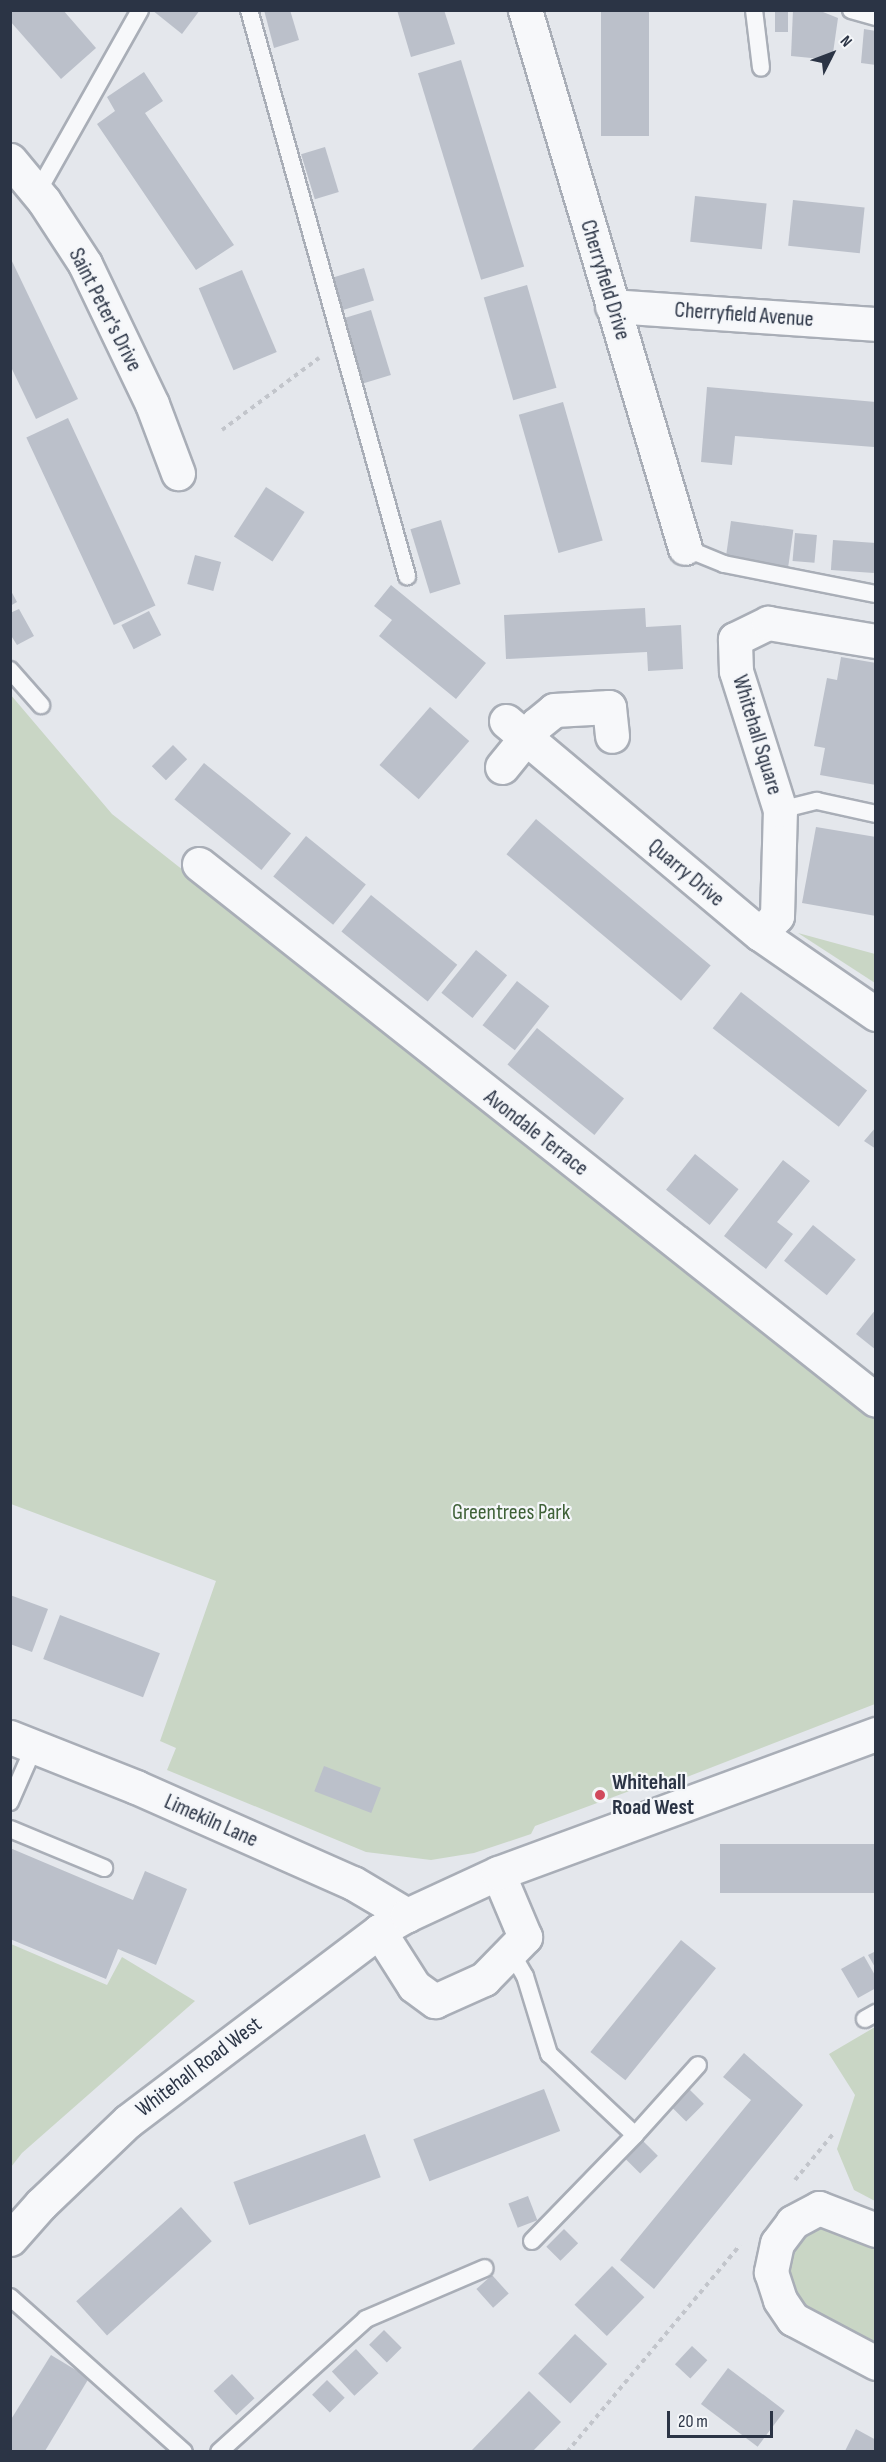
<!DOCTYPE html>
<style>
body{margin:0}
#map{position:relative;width:886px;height:2462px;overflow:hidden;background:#e4e7ec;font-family:"Sofia Sans Condensed",sans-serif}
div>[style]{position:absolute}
.green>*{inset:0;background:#c9d6c5}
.building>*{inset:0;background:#bbc0ca;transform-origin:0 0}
.path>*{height:4px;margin-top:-2px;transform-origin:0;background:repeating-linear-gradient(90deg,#c2c5cb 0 4.5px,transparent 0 9px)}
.roads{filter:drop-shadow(2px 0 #a9aeb7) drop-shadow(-2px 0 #a9aeb7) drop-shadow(0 2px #a9aeb7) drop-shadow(0 -2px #a9aeb7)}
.service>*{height:16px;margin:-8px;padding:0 8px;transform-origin:8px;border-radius:8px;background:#f7f8fa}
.minor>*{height:33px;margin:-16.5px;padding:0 16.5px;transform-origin:16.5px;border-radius:16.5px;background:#f7f8fa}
.tertiary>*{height:33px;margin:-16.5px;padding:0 16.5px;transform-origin:16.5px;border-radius:16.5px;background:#f7f8fa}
.dots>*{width:16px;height:16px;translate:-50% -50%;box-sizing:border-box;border:3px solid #f4f6f9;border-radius:50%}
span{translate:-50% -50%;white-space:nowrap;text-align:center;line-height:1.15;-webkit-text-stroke:4.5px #f4f6f9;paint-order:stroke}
.street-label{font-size:22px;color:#2b3445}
.park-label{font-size:22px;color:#3f6138}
.poi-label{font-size:22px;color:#2b3445;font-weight:700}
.left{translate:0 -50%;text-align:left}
.frame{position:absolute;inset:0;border:12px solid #2b3445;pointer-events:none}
.north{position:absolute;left:802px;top:24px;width:60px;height:60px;-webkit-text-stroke:4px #f4f6f9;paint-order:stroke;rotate:48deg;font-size:16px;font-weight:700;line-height:24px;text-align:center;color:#2b3445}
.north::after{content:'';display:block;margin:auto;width:21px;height:27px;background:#2b3445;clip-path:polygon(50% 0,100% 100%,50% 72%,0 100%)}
.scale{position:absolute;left:667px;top:2411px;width:106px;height:27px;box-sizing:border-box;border:3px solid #2b3445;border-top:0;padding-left:8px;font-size:18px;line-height:21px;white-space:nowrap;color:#2b3445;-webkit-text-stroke:4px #f4f6f9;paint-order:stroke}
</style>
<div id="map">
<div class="green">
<div style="clip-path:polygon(10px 694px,112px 814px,875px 1417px,875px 1704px,656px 1789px,643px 1786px,535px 1826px,531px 1834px,474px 1853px,431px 1860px,366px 1852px,167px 1770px,176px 1748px,160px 1741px,216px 1581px,11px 1504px)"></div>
<div style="clip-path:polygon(798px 933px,875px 954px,875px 983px)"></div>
<div style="clip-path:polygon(11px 1944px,107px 1985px,122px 1957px,195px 2001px,22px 2153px,11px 2167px)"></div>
<div style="clip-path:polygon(875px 2027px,875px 2201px,854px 2190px,837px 2149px,855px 2095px,829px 2054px)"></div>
<div style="clip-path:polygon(821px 2225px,875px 2242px,875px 2348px,804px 2308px,792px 2294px,785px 2260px,798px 2235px)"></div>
</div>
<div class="building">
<div style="clip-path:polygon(10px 10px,63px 10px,96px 48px,61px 79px,10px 21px)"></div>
<div style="clip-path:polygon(152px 10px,200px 10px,182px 34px)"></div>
<div style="clip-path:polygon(264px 10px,290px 10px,299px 40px,274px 48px)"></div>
<div style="clip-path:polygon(397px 10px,444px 10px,455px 44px,411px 57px)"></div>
<div style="left:601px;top:10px;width:48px;height:126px"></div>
<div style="left:775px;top:10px;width:13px;height:22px"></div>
<div style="clip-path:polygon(793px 10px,818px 10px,838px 18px,832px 60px,791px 56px)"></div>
<div style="clip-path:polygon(864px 29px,876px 31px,876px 65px,861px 63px)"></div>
<div style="left:461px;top:60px;width:216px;height:45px;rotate:73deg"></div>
<div style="clip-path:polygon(144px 72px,163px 101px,145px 113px,234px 245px,196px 270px,97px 124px,115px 111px,107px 97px)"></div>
<div style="left:325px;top:147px;width:47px;height:25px;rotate:73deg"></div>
<div style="left:695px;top:196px;width:72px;height:46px;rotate:6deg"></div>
<div style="left:793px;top:200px;width:72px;height:46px;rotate:6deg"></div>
<div style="clip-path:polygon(10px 257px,78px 399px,36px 419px,10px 365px)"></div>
<div style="left:364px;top:268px;width:34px;height:34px;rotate:73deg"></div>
<div style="left:242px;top:270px;width:89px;height:47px;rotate:67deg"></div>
<div style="left:527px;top:285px;width:107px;height:45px;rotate:74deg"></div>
<div style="left:371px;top:310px;width:68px;height:31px;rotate:73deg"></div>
<div style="clip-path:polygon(707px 387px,876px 402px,874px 447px,735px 436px,732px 465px,701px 462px)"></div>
<div style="left:563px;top:402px;width:144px;height:46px;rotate:74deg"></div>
<div style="left:68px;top:418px;width:207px;height:46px;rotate:65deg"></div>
<div style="left:266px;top:487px;width:46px;height:59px;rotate:33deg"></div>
<div style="left:441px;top:520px;width:67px;height:32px;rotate:73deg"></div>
<div style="left:731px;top:521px;width:63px;height:40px;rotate:8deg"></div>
<div style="left:795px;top:533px;width:22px;height:28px;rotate:5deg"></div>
<div style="left:833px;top:540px;width:43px;height:30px;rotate:4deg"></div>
<div style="left:195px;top:555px;width:27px;height:30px;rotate:15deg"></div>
<div style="clip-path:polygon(391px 585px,486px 663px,456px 699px,379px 636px,392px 620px,374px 606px)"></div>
<div style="clip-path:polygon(10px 589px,17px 602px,10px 606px)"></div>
<div style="clip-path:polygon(645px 608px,646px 627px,681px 625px,683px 669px,648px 671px,647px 652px,506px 659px,504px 615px)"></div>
<div style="clip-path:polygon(19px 609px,34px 636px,17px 645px,10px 634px,10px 613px)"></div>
<div style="left:149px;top:611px;width:27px;height:31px;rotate:63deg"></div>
<div style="clip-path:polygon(841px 657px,876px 663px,876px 785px,820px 775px,825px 748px,814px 746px,827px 678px,837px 680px)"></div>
<div style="left:430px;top:707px;width:52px;height:77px;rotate:41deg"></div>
<div style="left:173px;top:745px;width:20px;height:30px;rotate:45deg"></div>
<div style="left:204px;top:763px;width:112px;height:47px;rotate:39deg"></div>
<div style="left:536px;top:819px;width:228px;height:46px;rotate:40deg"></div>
<div style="clip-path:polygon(816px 827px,876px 837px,876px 916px,802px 903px)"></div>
<div style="left:306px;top:836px;width:77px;height:52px;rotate:39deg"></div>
<div style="left:371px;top:895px;width:111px;height:47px;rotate:39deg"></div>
<div style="left:476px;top:950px;width:40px;height:55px;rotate:39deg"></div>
<div style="left:517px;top:981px;width:41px;height:56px;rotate:38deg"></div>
<div style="left:741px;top:992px;width:160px;height:46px;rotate:38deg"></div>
<div style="left:537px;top:1028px;width:112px;height:47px;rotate:39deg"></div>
<div style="clip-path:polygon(876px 1127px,876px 1149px,864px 1141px)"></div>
<div style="left:695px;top:1154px;width:56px;height:46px;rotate:39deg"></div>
<div style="clip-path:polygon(783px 1160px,810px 1181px,777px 1222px,793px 1234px,766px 1269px,724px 1236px)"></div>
<div style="left:813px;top:1225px;width:55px;height:46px;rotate:39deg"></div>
<div style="clip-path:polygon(876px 1309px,876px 1350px,856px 1334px)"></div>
<div style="clip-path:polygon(10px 1595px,48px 1609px,32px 1652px,10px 1644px)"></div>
<div style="left:60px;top:1615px;width:107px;height:47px;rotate:21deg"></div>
<div style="left:324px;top:1766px;width:61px;height:27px;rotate:21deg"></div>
<div style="left:876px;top:1844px;width:49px;height:156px;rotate:90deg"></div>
<div style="clip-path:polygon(10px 1848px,133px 1900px,145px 1871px,187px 1889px,156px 1965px,118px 1949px,106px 1979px,10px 1939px)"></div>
<div style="left:681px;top:1940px;width:45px;height:144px;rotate:39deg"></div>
<div style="clip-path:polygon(876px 1951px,876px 1969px,868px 1955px)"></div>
<div style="clip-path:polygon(864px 1956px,876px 1977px,876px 1988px,858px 1998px,841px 1969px)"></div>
<div style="clip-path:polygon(744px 2053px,803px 2105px,654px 2289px,620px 2260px,751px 2100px,723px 2077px)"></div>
<div style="left:544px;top:2089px;width:45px;height:140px;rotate:69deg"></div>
<div style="left:689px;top:2089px;width:21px;height:25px;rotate:45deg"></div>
<div style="left:365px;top:2134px;width:46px;height:140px;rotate:70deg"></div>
<div style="left:643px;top:2141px;width:21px;height:25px;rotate:45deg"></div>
<div style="left:528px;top:2196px;width:26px;height:21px;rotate:69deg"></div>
<div style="left:181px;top:2207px;width:46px;height:141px;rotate:48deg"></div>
<div style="left:564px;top:2229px;width:20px;height:25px;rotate:45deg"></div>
<div style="left:612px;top:2266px;width:45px;height:54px;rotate:44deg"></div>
<div style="left:492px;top:2275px;width:25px;height:21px;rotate:48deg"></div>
<div style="left:384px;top:2330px;width:25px;height:21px;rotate:45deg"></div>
<div style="left:575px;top:2334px;width:44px;height:54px;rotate:43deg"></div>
<div style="left:692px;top:2346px;width:21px;height:25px;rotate:43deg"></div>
<div style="left:356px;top:2349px;width:33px;height:33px;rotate:47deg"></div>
<div style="clip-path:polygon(51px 2355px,89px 2378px,45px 2451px,10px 2451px,10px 2421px)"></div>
<div style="left:728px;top:2368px;width:71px;height:45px;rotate:37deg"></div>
<div style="left:232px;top:2374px;width:33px;height:25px;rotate:47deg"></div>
<div style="left:327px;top:2380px;width:25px;height:21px;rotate:45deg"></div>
<div style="clip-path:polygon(529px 2391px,561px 2422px,533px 2451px,471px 2451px)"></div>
<div style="clip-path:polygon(856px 2429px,876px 2440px,876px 2451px,845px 2451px)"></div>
</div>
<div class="path">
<div style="left:222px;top:430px;width:121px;rotate:-36.6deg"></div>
<div style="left:795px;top:2180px;width:60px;rotate:-50.4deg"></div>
<div style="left:567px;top:2452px;width:270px;rotate:-50.1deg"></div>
</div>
<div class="roads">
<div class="service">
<div style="left:249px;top:10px;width:588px;rotate:74.4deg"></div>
<div style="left:754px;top:10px;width:58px;rotate:83.1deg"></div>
<div style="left:851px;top:10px;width:26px;rotate:16deg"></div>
<div style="left:37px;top:193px;width:210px;rotate:-60.6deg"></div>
<div style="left:685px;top:548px;width:42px;rotate:22.3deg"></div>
<div style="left:724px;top:564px;width:155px;rotate:11.2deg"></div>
<div style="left:10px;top:670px;width:47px;rotate:48.5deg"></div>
<div style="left:780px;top:810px;width:38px;rotate:-14deg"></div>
<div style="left:817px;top:801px;width:60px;rotate:12.4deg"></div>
<div style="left:10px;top:1802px;width:60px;rotate:-66.4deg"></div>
<div style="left:10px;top:1829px;width:102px;rotate:22.5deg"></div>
<div style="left:511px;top:1952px;width:28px;rotate:60deg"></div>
<div style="left:525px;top:1976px;width:82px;rotate:72.9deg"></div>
<div style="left:549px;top:2054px;width:118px;rotate:43.3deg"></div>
<div style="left:865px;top:2019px;width:13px;rotate:-29deg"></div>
<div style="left:532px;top:2241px;width:148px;rotate:-45.8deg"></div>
<div style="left:635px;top:2135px;width:94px;rotate:-48deg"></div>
<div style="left:10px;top:2297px;width:233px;rotate:41.7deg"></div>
<div style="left:219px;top:2452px;width:198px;rotate:-42.1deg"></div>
<div style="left:366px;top:2319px;width:129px;rotate:-23.2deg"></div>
</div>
<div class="minor">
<div style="left:525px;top:10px;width:561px;rotate:73.44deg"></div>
<div style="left:10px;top:160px;width:53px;rotate:50.3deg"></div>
<div style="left:44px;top:201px;width:75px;rotate:56.9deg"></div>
<div style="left:85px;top:264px;width:155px;rotate:64.4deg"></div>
<div style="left:152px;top:404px;width:74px;rotate:69.4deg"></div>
<div style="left:612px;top:306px;width:265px;rotate:3.9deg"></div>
<div style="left:506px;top:721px;width:331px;rotate:40deg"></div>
<div style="left:760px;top:934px;width:141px;rotate:34.6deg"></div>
<div style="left:502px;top:767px;width:55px;rotate:-50.9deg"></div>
<div style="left:537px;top:724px;width:22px;rotate:-39deg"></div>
<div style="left:554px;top:710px;width:55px;rotate:-3.1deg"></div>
<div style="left:609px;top:707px;width:29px;rotate:84deg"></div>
<div style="left:199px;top:864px;width:863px;rotate:38.37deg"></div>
<div style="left:760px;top:934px;width:25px;rotate:-47deg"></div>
<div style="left:777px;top:916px;width:106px;rotate:-88.4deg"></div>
<div style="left:780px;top:810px;width:146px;rotate:-107.6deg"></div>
<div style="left:736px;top:671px;width:32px;rotate:-92deg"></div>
<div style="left:735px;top:639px;width:37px;rotate:-26deg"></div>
<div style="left:768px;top:623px;width:109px;rotate:9.5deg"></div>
<div style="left:10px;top:1737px;width:136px;rotate:21.6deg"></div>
<div style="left:136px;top:1787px;width:237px;rotate:23.9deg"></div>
<div style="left:353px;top:1883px;width:63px;rotate:30.7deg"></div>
<div style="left:379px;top:1931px;width:65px;rotate:57.5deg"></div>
<div style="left:414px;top:1986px;width:26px;rotate:36deg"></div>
<div style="left:435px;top:2001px;width:54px;rotate:-24.2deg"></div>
<div style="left:484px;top:1979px;width:59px;rotate:-45.7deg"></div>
<div style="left:525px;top:1937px;width:69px;rotate:-112.9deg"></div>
<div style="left:876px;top:2230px;width:61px;rotate:-158.9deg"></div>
<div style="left:819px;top:2208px;width:30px;rotate:152deg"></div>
<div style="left:793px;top:2222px;width:26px;rotate:127deg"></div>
<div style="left:777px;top:2243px;width:30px;rotate:102deg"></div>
<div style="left:771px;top:2272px;width:29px;rotate:72deg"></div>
<div style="left:780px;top:2300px;width:23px;rotate:56deg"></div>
<div style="left:793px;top:2319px;width:94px;rotate:27.9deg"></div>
</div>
<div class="tertiary">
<div style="left:10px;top:2239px;width:47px;rotate:-48.5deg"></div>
<div style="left:41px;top:2204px;width:120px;rotate:-43.7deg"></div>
<div style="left:128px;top:2121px;width:315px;rotate:-37.1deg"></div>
<div style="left:379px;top:1931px;width:32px;rotate:-30deg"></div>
<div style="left:407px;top:1915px;width:100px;rotate:-24.8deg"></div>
<div style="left:498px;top:1873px;width:403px;rotate:-20.2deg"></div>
</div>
</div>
<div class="dots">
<div style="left:600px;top:1795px;background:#d1495b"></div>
</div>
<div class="street-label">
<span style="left:605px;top:280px;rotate:73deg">Cherryfield Drive</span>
<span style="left:105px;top:310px;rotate:63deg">Saint Peter's Drive</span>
<span style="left:744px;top:315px;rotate:4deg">Cherryfield Avenue</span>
<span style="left:757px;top:735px;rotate:73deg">Whitehall Square</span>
<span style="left:686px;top:873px;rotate:40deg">Quarry Drive</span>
<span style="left:536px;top:1133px;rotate:38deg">Avondale Terrace</span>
<span style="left:211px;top:1821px;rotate:24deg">Limekiln Lane</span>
<span style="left:199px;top:2067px;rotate:-37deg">Whitehall Road West</span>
</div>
<div class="park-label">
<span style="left:511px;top:1513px">Greentrees Park</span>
</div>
<div class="poi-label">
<span class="left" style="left:612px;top:1795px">Whitehall<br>Road West</span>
</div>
<div class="frame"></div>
<div class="north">N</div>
<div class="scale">20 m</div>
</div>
